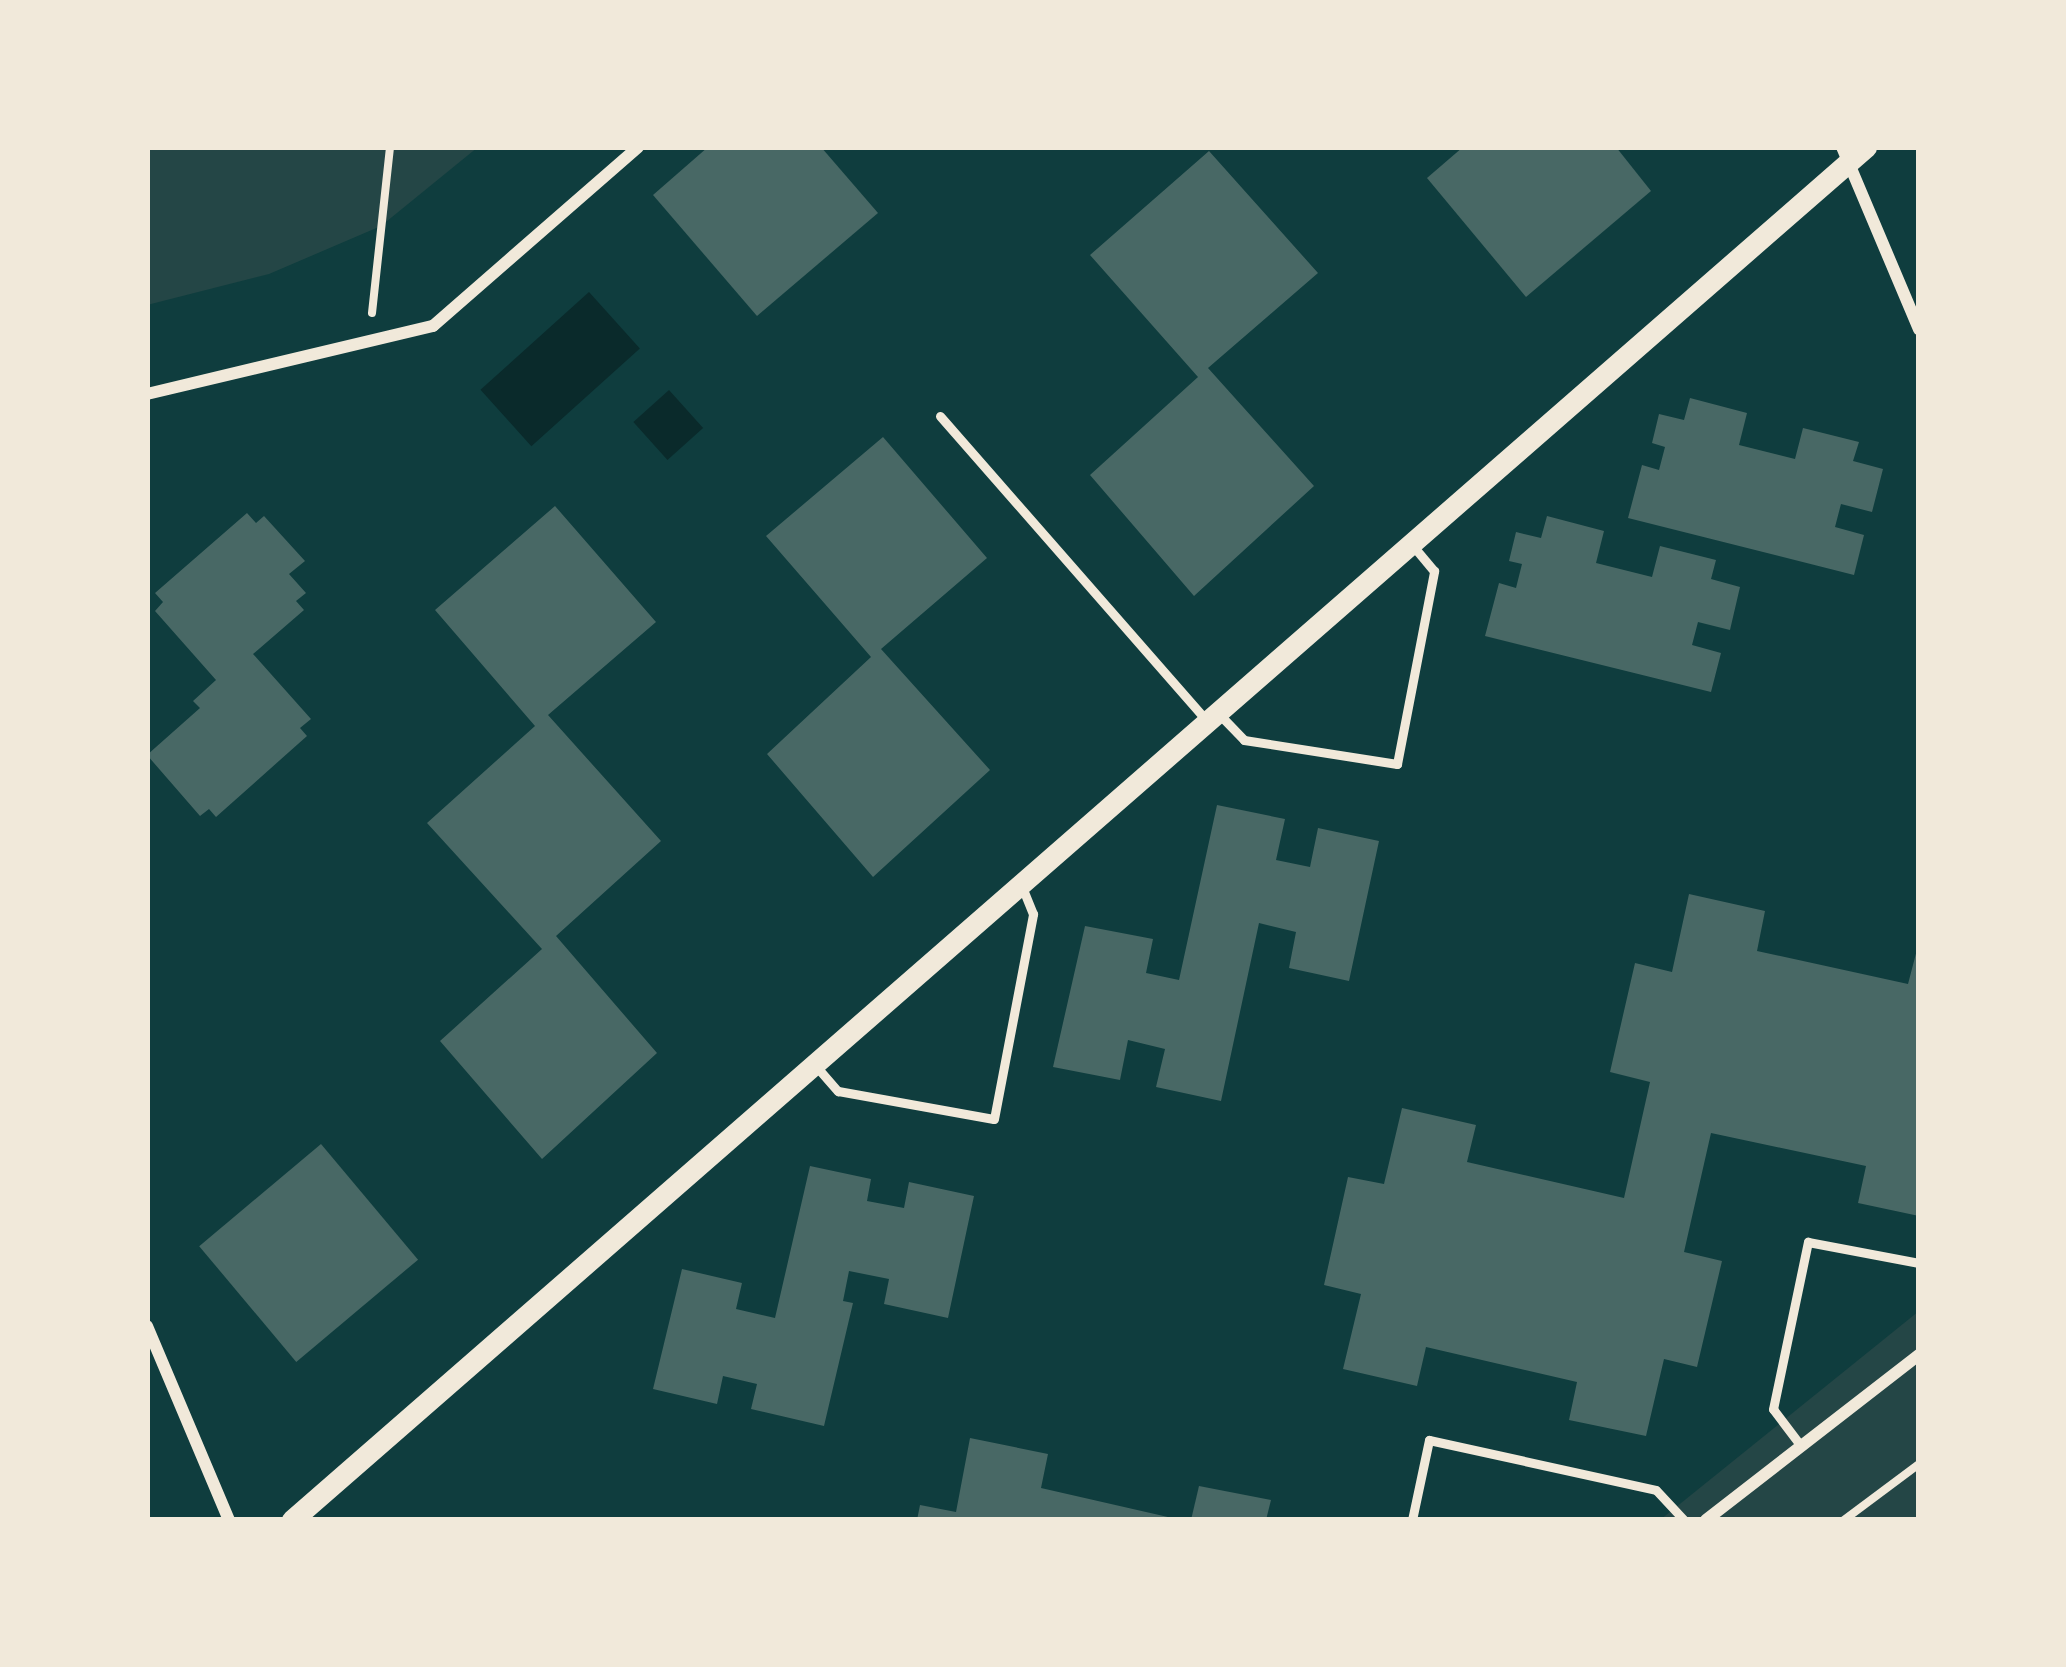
<!DOCTYPE html>
<style>
body{margin:0}
#map{position:relative;width:2066px;height:1667px;overflow:hidden;background:#0f3d3e;font-family:"PT Sans Narrow",sans-serif}
div>[style]{position:absolute}
.green>*{inset:0;background:#244646}
.water>*{inset:0;background:#0a2a2b;transform-origin:0 0}
.building>*{inset:0;background:#486865;transform-origin:0 0}
.path>*{height:8px;margin:-4px;padding:0 4px;transform-origin:4px;border-radius:4px;background:#f1e9da}
.service>*{height:9px;margin:-4.5px;padding:0 4.5px;transform-origin:4.5px;border-radius:4.5px;background:#f1e9da}
.minor>*{height:12px;margin:-6px;padding:0 6px;transform-origin:6px;border-radius:6px;background:#f1e9da}
.tertiary>*{height:21px;margin:-10.5px;padding:0 10.5px;transform-origin:10.5px;border-radius:10.5px;background:#f1e9da}
span{translate:-50% -50%;white-space:nowrap;text-align:center;line-height:1.15;-webkit-text-stroke:9px #f1e9da;paint-order:stroke}
.frame{position:absolute;inset:0;border:150px solid #f1e9da;pointer-events:none}
</style>
<div id="map">
<div class="green">
<div style="clip-path:polygon(147px 147px,478px 147px,381px 226px,269px 274px,147px 305px)"></div>
<div style="clip-path:polygon(1919px 1311px,1919px 1520px,1660px 1520px)"></div>
</div>
<div class="water">
<div style="left:589px;top:292px;width:76px;height:146px;rotate:48deg"></div>
<div style="left:669px;top:390px;width:51px;height:48px;rotate:48deg"></div>
</div>
<div class="building">
<div style="clip-path:polygon(708px 147px,821px 147px,878px 213px,757px 316px,653px 195px)"></div>
<div style="clip-path:polygon(1463px 147px,1616px 147px,1651px 191px,1526px 297px,1427px 178px)"></div>
<div style="clip-path:polygon(1209px 151px,1318px 273px,1208px 368px,1314px 486px,1194px 596px,1090px 475px,1198px 377px,1090px 255px)"></div>
<div style="clip-path:polygon(1690px 398px,1747px 413px,1739px 445px,1795px 459px,1803px 428px,1859px 442px,1853px 461px,1883px 469px,1872px 512px,1841px 504px,1835px 527px,1864px 535px,1854px 575px,1628px 518px,1642px 465px,1659px 470px,1665px 447px,1652px 443px,1659px 414px,1684px 420px)"></div>
<div style="clip-path:polygon(883px 437px,987px 558px,881px 649px,990px 770px,873px 877px,767px 754px,871px 657px,766px 536px)"></div>
<div style="clip-path:polygon(555px 506px,656px 622px,548px 715px,661px 841px,556px 936px,657px 1053px,542px 1159px,440px 1041px,542px 949px,427px 823px,535px 726px,435px 610px)"></div>
<div style="clip-path:polygon(247px 513px,256px 523px,264px 516px,305px 561px,289px 574px,306px 593px,296px 601px,304px 610px,253px 654px,311px 719px,300px 728px,307px 736px,216px 817px,209px 809px,200px 816px,147px 755px,200px 708px,193px 701px,216px 680px,155px 611px,163px 602px,155px 593px)"></div>
<div style="clip-path:polygon(1547px 516px,1604px 531px,1596px 563px,1652px 577px,1660px 546px,1716px 560px,1711px 579px,1740px 587px,1730px 630px,1698px 622px,1692px 645px,1721px 653px,1711px 692px,1485px 636px,1499px 583px,1516px 588px,1522px 564px,1509px 561px,1516px 532px,1541px 538px)"></div>
<div style="clip-path:polygon(1217px 805px,1285px 819px,1276px 860px,1310px 867px,1318px 828px,1379px 841px,1349px 981px,1289px 968px,1296px 932px,1259px 923px,1221px 1101px,1156px 1087px,1165px 1049px,1128px 1040px,1120px 1080px,1053px 1067px,1085px 926px,1153px 939px,1146px 973px,1179px 980px)"></div>
<div style="clip-path:polygon(1689px 894px,1765px 911px,1757px 951px,1908px 984px,1919px 942px,1919px 1216px,1858px 1203px,1866px 1166px,1711px 1133px,1684px 1252px,1722px 1261px,1697px 1367px,1664px 1359px,1646px 1436px,1569px 1420px,1577px 1382px,1426px 1347px,1417px 1386px,1343px 1369px,1361px 1294px,1324px 1285px,1348px 1177px,1384px 1184px,1402px 1108px,1476px 1125px,1467px 1162px,1624px 1198px,1650px 1082px,1610px 1072px,1635px 963px,1672px 972px)"></div>
<div style="left:321px;top:1144px;width:151px;height:159px;rotate:50deg"></div>
<div style="clip-path:polygon(810px 1166px,871px 1179px,867px 1201px,904px 1208px,909px 1182px,974px 1196px,948px 1318px,884px 1304px,889px 1279px,849px 1271px,843px 1301px,853px 1303px,824px 1426px,751px 1409px,757px 1384px,723px 1376px,717px 1404px,653px 1389px,682px 1269px,742px 1283px,736px 1309px,775px 1318px)"></div>
<div style="clip-path:polygon(970px 1438px,1048px 1454px,1041px 1488px,1181px 1520px,917px 1520px,920px 1505px,956px 1512px)"></div>
<div style="clip-path:polygon(1199px 1486px,1271px 1500px,1266px 1520px,1191px 1520px)"></div>
</div>
<div class="path">
<div style="left:372px;top:313px;width:167px;rotate:-83.8deg"></div>
<div style="left:1844px;top:1520px;width:94px;rotate:-36.7deg"></div>
</div>
<div class="service">
<div style="left:940px;top:416px;width:403px;rotate:48.8deg"></div>
<div style="left:1219px;top:714px;width:36px;rotate:46deg"></div>
<div style="left:1244px;top:740px;width:155px;rotate:8.9deg"></div>
<div style="left:1397px;top:764px;width:197px;rotate:-79.1deg"></div>
<div style="left:1434px;top:571px;width:34px;rotate:-130deg"></div>
<div style="left:815px;top:1065px;width:35px;rotate:49deg"></div>
<div style="left:838px;top:1091px;width:158px;rotate:10.2deg"></div>
<div style="left:994px;top:1119px;width:209px;rotate:-79.2deg"></div>
<div style="left:1033px;top:914px;width:32px;rotate:-112deg"></div>
<div style="left:1801px;top:1446px;width:46px;rotate:-127.1deg"></div>
<div style="left:1773px;top:1409px;width:171px;rotate:-78.2deg"></div>
<div style="left:1808px;top:1242px;width:113px;rotate:10.7deg"></div>
<div style="left:1412px;top:1520px;width:82px;rotate:-78deg"></div>
<div style="left:1429px;top:1440px;width:232px;rotate:12.4deg"></div>
<div style="left:1656px;top:1490px;width:41px;rotate:47deg"></div>
</div>
<div class="minor">
<div style="left:1842px;top:147px;width:198px;rotate:67.1deg"></div>
<div style="left:147px;top:394px;width:294px;rotate:-13.4deg"></div>
<div style="left:433px;top:326px;width:272px;rotate:-41.1deg"></div>
<div style="left:147px;top:1326px;width:211px;rotate:67.1deg"></div>
<div style="left:1706px;top:1520px;width:269px;rotate:-37.8deg"></div>
</div>
<div class="tertiary">
<div style="left:292px;top:1520px;width:2089px;rotate:-41.1deg"></div>
</div>
<div class="frame"></div>
</div>
